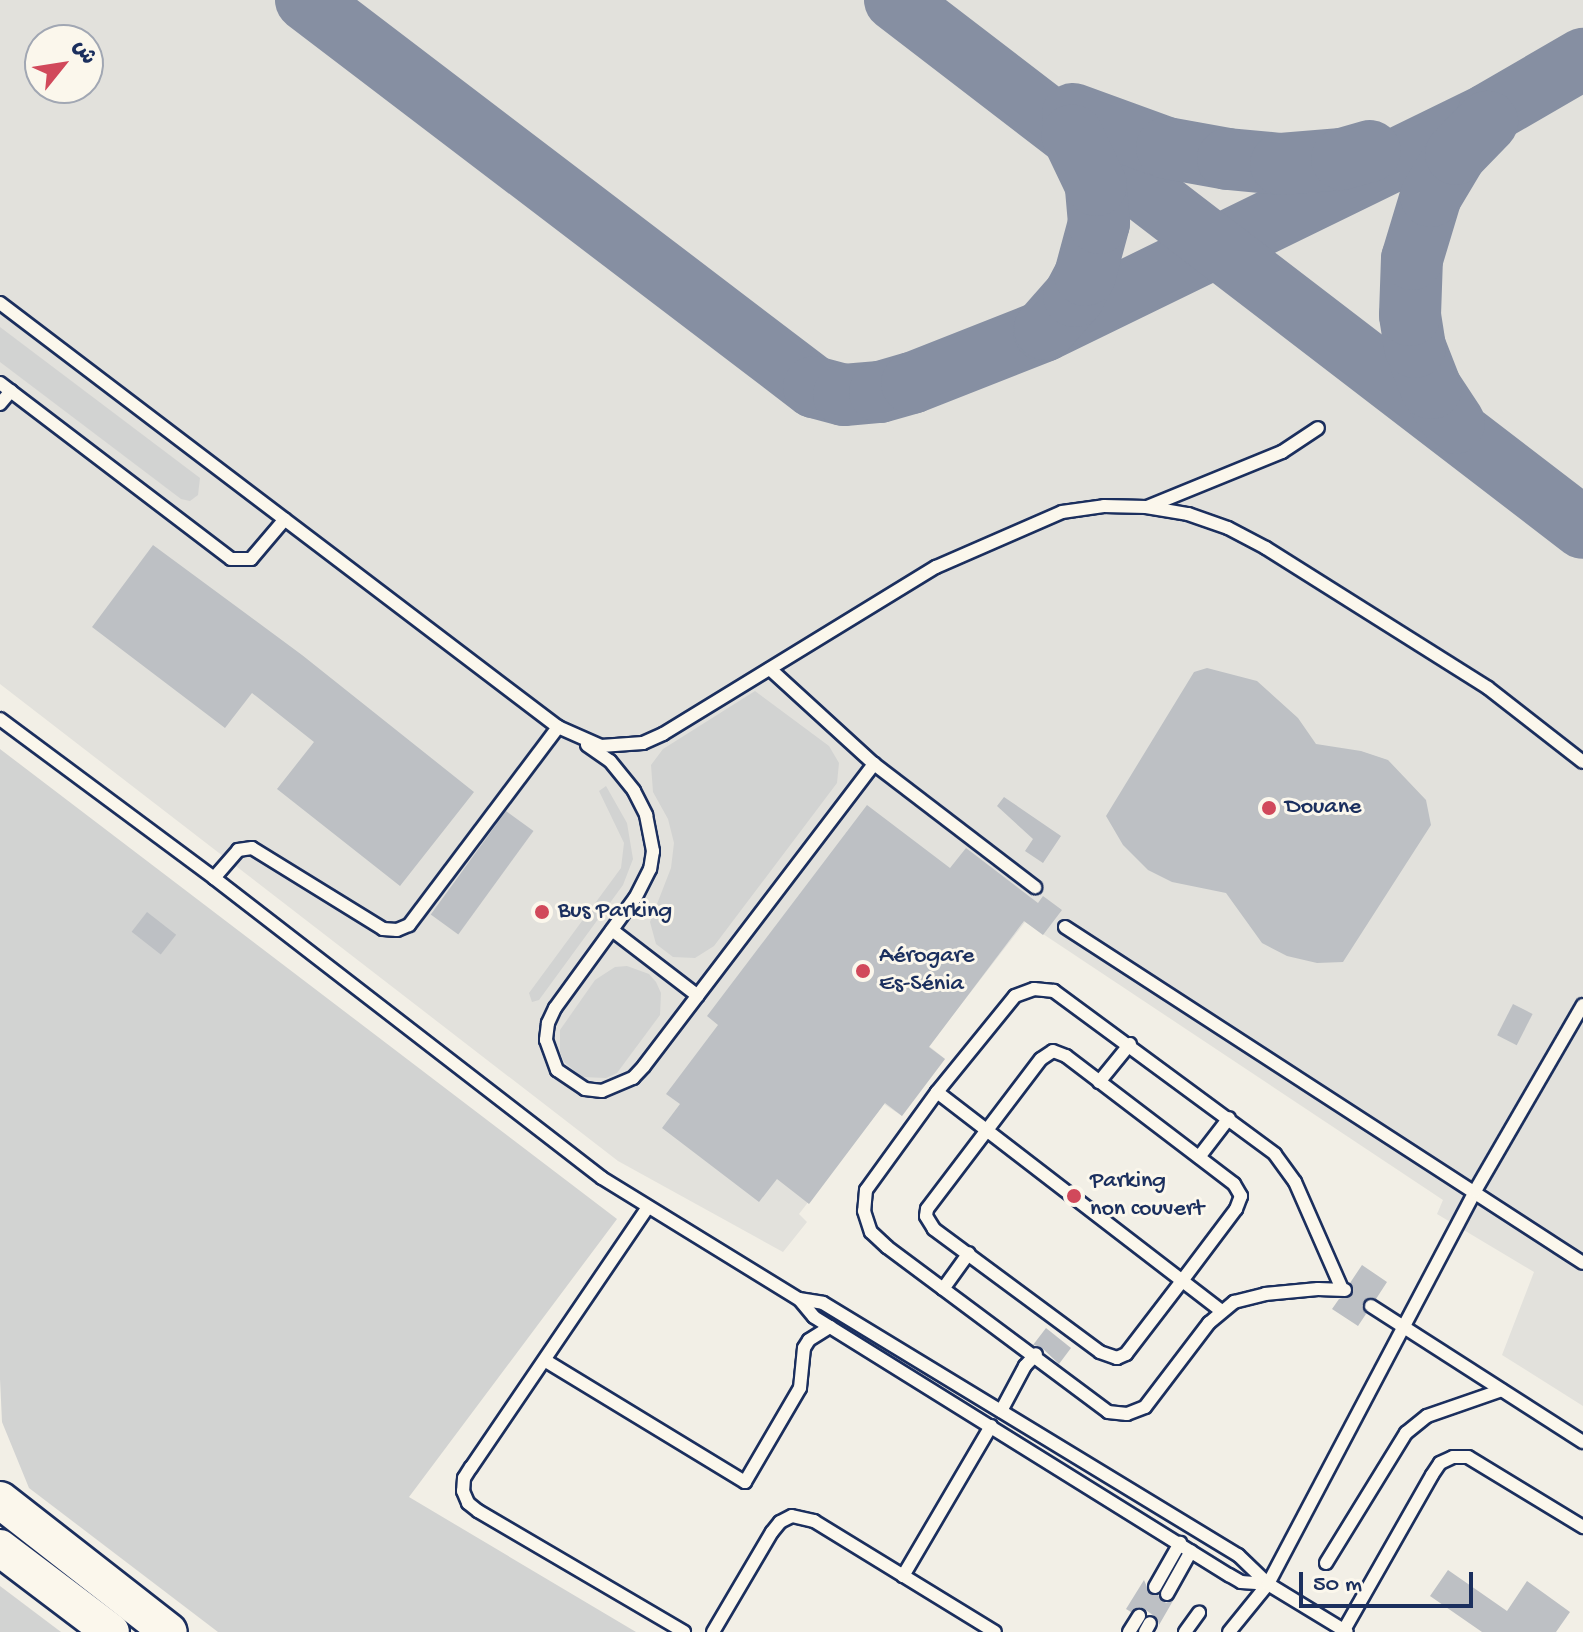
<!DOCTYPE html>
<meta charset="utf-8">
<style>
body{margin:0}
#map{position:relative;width:1583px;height:1632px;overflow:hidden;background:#f2efe6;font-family:"Gochi Hand","Playpen Sans Arabic",sans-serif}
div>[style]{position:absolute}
.built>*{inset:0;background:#e2e1dc}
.green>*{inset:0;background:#d2d3d2}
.taxiway>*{height:62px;margin:-31px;padding:0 31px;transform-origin:31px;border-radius:31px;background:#868fa2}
.building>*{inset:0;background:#bdc0c4;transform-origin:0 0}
.roads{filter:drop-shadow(2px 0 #1b2f5e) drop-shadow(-2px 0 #1b2f5e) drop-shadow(0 2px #1b2f5e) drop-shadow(0 -2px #1b2f5e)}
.lane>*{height:12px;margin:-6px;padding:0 6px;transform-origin:6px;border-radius:6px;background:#fbf7ec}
.secondary>*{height:36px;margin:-18px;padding:0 18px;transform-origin:18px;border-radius:18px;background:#fbf7ec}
.dots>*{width:22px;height:22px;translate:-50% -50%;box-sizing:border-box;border:4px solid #fbf7ec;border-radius:50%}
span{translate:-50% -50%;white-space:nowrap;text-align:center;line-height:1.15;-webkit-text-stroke:6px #fbf7ec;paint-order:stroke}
.poi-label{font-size:24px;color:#1b2f5e}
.left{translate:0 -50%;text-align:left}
.north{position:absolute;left:24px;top:24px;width:80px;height:80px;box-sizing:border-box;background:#fbf7ec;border:2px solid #a1a7b3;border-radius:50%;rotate:60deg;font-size:22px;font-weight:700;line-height:32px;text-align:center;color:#1b2f5e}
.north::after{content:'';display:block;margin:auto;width:28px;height:36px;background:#d1495b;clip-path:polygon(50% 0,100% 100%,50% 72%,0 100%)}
.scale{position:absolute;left:1299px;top:1572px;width:174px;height:36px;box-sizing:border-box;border:4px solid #1b2f5e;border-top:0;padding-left:10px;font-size:24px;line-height:28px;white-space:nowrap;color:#1b2f5e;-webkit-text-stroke:6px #fbf7ec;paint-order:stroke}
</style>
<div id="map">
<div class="built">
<div style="clip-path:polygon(evenodd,0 0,1583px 0,1583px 1406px,1502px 1355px,1534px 1272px,1437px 1214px,1443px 1200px,1025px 922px,929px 1046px,945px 1059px,902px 1116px,884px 1104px,799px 1214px,807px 1222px,783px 1252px,618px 1161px,0 684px,0 0,40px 40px,88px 40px,88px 88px,40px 88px,40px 40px)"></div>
</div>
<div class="green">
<div style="clip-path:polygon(0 327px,200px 478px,198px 495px,190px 501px,181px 499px,0 362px)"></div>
<div style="clip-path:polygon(755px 691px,829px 746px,839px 763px,837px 783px,714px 946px,695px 958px,673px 957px,656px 944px,650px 922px,671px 868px,674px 843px,668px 819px,653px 792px,651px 765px,663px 749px)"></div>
<div style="clip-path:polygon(0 749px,617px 1219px,409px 1497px,636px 1632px,218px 1632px,29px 1488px,2px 1422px,0 1379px)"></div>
<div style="clip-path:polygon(606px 786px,627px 823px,633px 859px,623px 885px,539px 1000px,532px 1002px,529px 993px,621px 868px,624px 843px,599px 791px)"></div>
<div style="clip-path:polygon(627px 966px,649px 974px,656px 982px,661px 993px,660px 1015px,617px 1073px,606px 1078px,582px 1077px,564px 1062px,560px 1052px,560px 1030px,595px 980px,615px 967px)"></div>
<div style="clip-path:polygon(0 1586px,61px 1632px,0 1632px)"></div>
</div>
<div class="taxiway">
<div style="left:306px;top:0;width:639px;rotate:37.3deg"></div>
<div style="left:814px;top:387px;width:31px;rotate:15deg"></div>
<div style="left:844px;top:395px;width:36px;rotate:-5deg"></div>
<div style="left:880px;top:392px;width:33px;rotate:-16deg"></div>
<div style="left:912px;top:383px;width:142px;rotate:-21.5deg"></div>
<div style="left:1044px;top:331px;width:494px;rotate:-26deg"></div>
<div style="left:1488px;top:114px;width:110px;rotate:-30.1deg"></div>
<div style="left:895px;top:0;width:867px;rotate:37.5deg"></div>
<div style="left:1073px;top:114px;width:100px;rotate:19.9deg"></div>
<div style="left:1167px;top:148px;width:62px;rotate:10.2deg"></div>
<div style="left:1228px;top:159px;width:53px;rotate:5.4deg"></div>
<div style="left:1281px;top:164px;width:61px;rotate:-4.7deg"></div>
<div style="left:1342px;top:159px;width:29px;rotate:-16deg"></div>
<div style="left:1045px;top:329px;width:44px;rotate:-48.7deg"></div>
<div style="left:1074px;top:296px;width:24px;rotate:-62deg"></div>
<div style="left:1085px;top:275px;width:54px;rotate:-74.9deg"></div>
<div style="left:1099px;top:223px;width:38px;rotate:-95deg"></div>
<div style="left:1096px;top:185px;width:55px;rotate:-115.6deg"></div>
<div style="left:1454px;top:423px;width:42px;rotate:-123.3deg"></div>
<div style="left:1431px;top:388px;width:44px;rotate:-111.3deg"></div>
<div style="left:1415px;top:347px;width:32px;rotate:-99deg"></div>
<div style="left:1410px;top:315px;width:56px;rotate:-88deg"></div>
<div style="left:1412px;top:259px;width:66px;rotate:-73.2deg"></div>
<div style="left:1431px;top:196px;width:49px;rotate:-59.2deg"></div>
<div style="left:1456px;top:154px;width:45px;rotate:-45.9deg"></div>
</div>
<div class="building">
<div style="clip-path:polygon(153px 545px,302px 655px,474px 792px,400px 886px,277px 789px,314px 742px,252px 693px,225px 728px,92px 627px)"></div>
<div style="clip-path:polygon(1207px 668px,1257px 681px,1298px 718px,1316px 744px,1361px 751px,1388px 760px,1426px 800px,1431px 825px,1343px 962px,1317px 963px,1287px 956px,1262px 943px,1226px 893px,1172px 882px,1148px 870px,1123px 845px,1106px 816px,1194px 672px)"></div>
<div style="clip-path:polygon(1004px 797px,1061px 836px,1043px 863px,1025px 851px,1033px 839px,997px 806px)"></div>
<div style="clip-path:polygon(867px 805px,950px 868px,966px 848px,1038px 903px,1043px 896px,1062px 910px,1043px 935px,1024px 921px,929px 1047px,945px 1059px,902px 1116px,885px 1103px,809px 1204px,777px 1179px,759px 1202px,662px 1128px,680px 1104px,666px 1094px,718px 1025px,707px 1016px)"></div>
<div style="left:506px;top:811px;width:34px;height:128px;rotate:36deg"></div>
<div style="left:147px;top:912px;width:37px;height:25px;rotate:38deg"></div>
<div style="left:1513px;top:1004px;width:22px;height:35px;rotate:27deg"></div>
<div style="clip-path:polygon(1362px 1265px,1387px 1282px,1376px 1299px,1364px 1301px,1362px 1306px,1366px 1314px,1358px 1326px,1332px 1309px,1339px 1299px,1352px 1295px,1350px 1283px)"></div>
<div style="clip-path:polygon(1046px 1328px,1071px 1348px,1059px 1364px,1041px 1347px,1033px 1345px)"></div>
<div style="clip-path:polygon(1448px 1570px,1507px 1611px,1527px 1581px,1570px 1612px,1556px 1632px,1482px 1632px,1430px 1596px)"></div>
<div style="clip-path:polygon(1144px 1580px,1150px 1594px,1158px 1595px,1166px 1603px,1174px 1599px,1159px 1625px,1157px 1618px,1143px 1608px,1131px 1612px,1126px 1609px)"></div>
</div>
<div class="roads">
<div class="lane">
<div style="left:0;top:303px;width:701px;rotate:37.23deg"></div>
<div style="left:558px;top:727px;width:47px;rotate:23.8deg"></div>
<div style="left:601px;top:746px;width:42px;rotate:-4.1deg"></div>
<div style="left:643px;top:743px;width:22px;rotate:-24deg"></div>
<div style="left:663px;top:734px;width:320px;rotate:-31.5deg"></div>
<div style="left:936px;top:567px;width:137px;rotate:-23.6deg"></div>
<div style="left:1062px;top:512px;width:42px;rotate:-8.1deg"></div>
<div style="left:1104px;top:506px;width:42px;rotate:1.4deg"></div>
<div style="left:1146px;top:507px;width:43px;rotate:9.5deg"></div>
<div style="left:1188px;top:514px;width:42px;rotate:19.3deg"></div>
<div style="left:1228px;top:528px;width:43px;rotate:27.8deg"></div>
<div style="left:1266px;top:548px;width:262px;rotate:32.2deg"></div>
<div style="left:1488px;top:688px;width:120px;rotate:37.9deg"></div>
<div style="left:0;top:383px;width:290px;rotate:37.3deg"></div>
<div style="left:231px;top:559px;width:20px"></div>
<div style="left:251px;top:559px;width:52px;rotate:-49.6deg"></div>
<div style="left:0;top:404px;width:17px;rotate:-50deg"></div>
<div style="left:1147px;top:507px;width:146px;rotate:-22.2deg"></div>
<div style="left:1282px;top:452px;width:43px;rotate:-33.7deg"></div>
<div style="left:770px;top:669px;width:141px;rotate:42.4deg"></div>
<div style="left:874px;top:764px;width:203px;rotate:37.4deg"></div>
<div style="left:0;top:719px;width:267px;rotate:36.6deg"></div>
<div style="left:214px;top:878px;width:490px;rotate:37.7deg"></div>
<div style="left:602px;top:1178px;width:231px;rotate:31.6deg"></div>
<div style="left:799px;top:1299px;width:23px;rotate:50deg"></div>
<div style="left:814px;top:1317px;width:489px;rotate:31.9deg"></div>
<div style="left:1229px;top:1575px;width:14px;rotate:30deg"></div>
<div style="left:1241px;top:1582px;width:27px;rotate:4deg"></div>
<div style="left:587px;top:745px;width:28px;rotate:35deg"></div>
<div style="left:610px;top:761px;width:38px;rotate:51deg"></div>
<div style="left:634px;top:791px;width:27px;rotate:63deg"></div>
<div style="left:646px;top:815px;width:37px;rotate:79deg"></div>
<div style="left:653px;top:851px;width:18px;rotate:99deg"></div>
<div style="left:650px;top:869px;width:33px;rotate:117deg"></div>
<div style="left:635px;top:898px;width:136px;rotate:126deg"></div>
<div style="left:555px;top:1008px;width:17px;rotate:115deg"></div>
<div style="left:548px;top:1023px;width:17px;rotate:97deg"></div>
<div style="left:546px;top:1040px;width:32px;rotate:70deg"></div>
<div style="left:557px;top:1070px;width:34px;rotate:34deg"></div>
<div style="left:585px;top:1089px;width:17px;rotate:7deg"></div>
<div style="left:602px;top:1091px;width:34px;rotate:-23deg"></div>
<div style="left:633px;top:1078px;width:16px;rotate:-47deg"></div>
<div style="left:644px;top:1066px;width:380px;rotate:-52.7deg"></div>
<div style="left:214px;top:878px;width:37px;rotate:-49deg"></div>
<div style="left:238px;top:850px;width:14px;rotate:-8deg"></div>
<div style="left:252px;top:848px;width:154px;rotate:31.7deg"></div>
<div style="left:383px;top:929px;width:14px;rotate:4deg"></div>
<div style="left:397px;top:930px;width:13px;rotate:-23deg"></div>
<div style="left:409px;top:925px;width:248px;rotate:-53deg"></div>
<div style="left:1065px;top:927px;width:617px;rotate:32.97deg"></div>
<div style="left:612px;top:930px;width:108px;rotate:37.5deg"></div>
<div style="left:1053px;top:1051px;width:14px;rotate:21deg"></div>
<div style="left:1066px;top:1056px;width:211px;rotate:37.3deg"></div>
<div style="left:1234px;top:1184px;width:14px;rotate:60deg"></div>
<div style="left:1241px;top:1196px;width:14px;rotate:111deg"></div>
<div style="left:1236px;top:1209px;width:90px;rotate:126.9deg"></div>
<div style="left:1182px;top:1281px;width:92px;rotate:127.5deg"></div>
<div style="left:1126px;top:1354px;width:10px;rotate:156deg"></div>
<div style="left:1117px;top:1358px;width:18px;rotate:-161deg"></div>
<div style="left:1100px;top:1352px;width:207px;rotate:-143.5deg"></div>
<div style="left:934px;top:1229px;width:15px;rotate:-122deg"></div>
<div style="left:926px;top:1216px;width:7px;rotate:-82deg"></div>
<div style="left:927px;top:1209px;width:188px;rotate:-52.8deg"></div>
<div style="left:1041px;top:1059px;width:14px;rotate:-34deg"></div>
<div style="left:1099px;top:1082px;width:49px;rotate:-50.8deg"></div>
<div style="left:937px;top:1092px;width:357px;rotate:37.6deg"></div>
<div style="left:1199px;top:1157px;width:49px;rotate:-52.4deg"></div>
<div style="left:648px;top:1207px;width:315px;rotate:124.2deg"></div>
<div style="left:471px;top:1467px;width:13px;rotate:122deg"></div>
<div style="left:464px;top:1478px;width:13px;rotate:94deg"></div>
<div style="left:463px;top:1491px;width:13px;rotate:67deg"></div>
<div style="left:468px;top:1503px;width:13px;rotate:39deg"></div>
<div style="left:478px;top:1511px;width:239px;rotate:30.4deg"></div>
<div style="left:943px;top:1289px;width:44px;rotate:-54.2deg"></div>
<div style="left:1342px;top:1289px;width:117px;rotate:-113.7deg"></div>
<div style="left:1295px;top:1182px;width:34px;rotate:-126deg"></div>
<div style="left:1275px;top:1154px;width:275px;rotate:-143.6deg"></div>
<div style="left:1054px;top:991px;width:20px;rotate:-174deg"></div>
<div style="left:1034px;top:989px;width:20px;rotate:160deg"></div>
<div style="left:1015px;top:996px;width:124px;rotate:129.1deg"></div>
<div style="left:937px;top:1092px;width:121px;rotate:125.9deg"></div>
<div style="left:866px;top:1190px;width:21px;rotate:95deg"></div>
<div style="left:864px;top:1211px;width:22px;rotate:72deg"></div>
<div style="left:871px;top:1232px;width:22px;rotate:43deg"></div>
<div style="left:887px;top:1247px;width:276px;rotate:36.7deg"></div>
<div style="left:1108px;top:1412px;width:19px;rotate:6deg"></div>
<div style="left:1127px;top:1414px;width:19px;rotate:-21deg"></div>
<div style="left:1145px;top:1407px;width:106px;rotate:-52.7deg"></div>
<div style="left:1209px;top:1323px;width:33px;rotate:-40deg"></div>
<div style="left:1234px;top:1302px;width:32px;rotate:-14deg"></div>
<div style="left:1265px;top:1294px;width:53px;rotate:-5.4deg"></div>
<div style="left:1318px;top:1289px;width:27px;rotate:2deg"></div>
<div style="left:799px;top:1299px;width:24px;rotate:9deg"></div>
<div style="left:823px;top:1303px;width:486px;rotate:31.3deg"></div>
<div style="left:1238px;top:1555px;width:42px;rotate:44deg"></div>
<div style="left:1268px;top:1584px;width:92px;rotate:31.3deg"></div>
<div style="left:1371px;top:1306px;width:252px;rotate:32.7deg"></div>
<div style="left:546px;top:1361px;width:233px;rotate:31.3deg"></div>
<div style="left:745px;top:1482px;width:109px;rotate:-59.7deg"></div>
<div style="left:800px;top:1388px;width:40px;rotate:-84.3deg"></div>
<div style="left:804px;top:1348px;width:9px;rotate:-58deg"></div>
<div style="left:809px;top:1340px;width:25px;rotate:-32deg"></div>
<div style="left:1001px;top:1411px;width:51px;rotate:-61.9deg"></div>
<div style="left:1025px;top:1366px;width:16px;rotate:-47deg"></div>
<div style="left:1326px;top:1563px;width:153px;rotate:-58.4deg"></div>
<div style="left:1406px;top:1433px;width:27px;rotate:-39deg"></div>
<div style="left:1427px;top:1416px;width:79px;rotate:-19.1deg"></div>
<div style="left:903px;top:1576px;width:174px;rotate:-59.6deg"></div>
<div style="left:1155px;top:1587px;width:51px;rotate:-60.4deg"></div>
<div style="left:1167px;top:1594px;width:49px;rotate:-60.8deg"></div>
<div style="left:1344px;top:1630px;width:178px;rotate:-60.4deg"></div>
<div style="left:1432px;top:1475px;width:14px;rotate:-56deg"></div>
<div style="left:1440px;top:1463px;width:14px;rotate:-25deg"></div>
<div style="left:1453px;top:1457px;width:15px"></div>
<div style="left:1468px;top:1457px;width:135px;rotate:31.3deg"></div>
<div style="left:713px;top:1632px;width:116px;rotate:-59.5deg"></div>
<div style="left:772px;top:1532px;width:13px;rotate:-51deg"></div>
<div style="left:780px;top:1522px;width:13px;rotate:-27deg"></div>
<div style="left:792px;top:1516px;width:23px;rotate:13deg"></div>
<div style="left:814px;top:1521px;width:212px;rotate:31.5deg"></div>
<div style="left:1129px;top:1632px;width:19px;rotate:-58deg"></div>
<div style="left:1145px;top:1632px;width:10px;rotate:-61deg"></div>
<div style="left:1185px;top:1632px;width:24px;rotate:-54deg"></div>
<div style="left:1229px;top:1632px;width:62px;rotate:-50.9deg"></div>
<div style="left:1268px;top:1584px;width:444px;rotate:-62.2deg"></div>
<div style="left:1475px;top:1191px;width:215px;rotate:-59.9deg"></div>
</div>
<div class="secondary">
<div style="left:0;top:1500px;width:214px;rotate:38deg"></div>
<div style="left:0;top:1548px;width:139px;rotate:37.1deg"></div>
</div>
</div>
<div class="dots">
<div style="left:1269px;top:808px;background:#d1495b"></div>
<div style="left:542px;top:912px;background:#d1495b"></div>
<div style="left:863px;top:971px;background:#d1495b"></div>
<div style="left:1074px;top:1196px;background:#d1495b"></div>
</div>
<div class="poi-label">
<span class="left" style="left:1285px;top:808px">Douane</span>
<span class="left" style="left:558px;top:912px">Bus Parking</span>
<span class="left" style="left:879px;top:971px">Aérogare<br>Es-Sénia</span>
<span class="left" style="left:1090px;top:1196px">Parking<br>non couvert</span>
</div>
<div class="north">ش</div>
<div class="scale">50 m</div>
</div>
